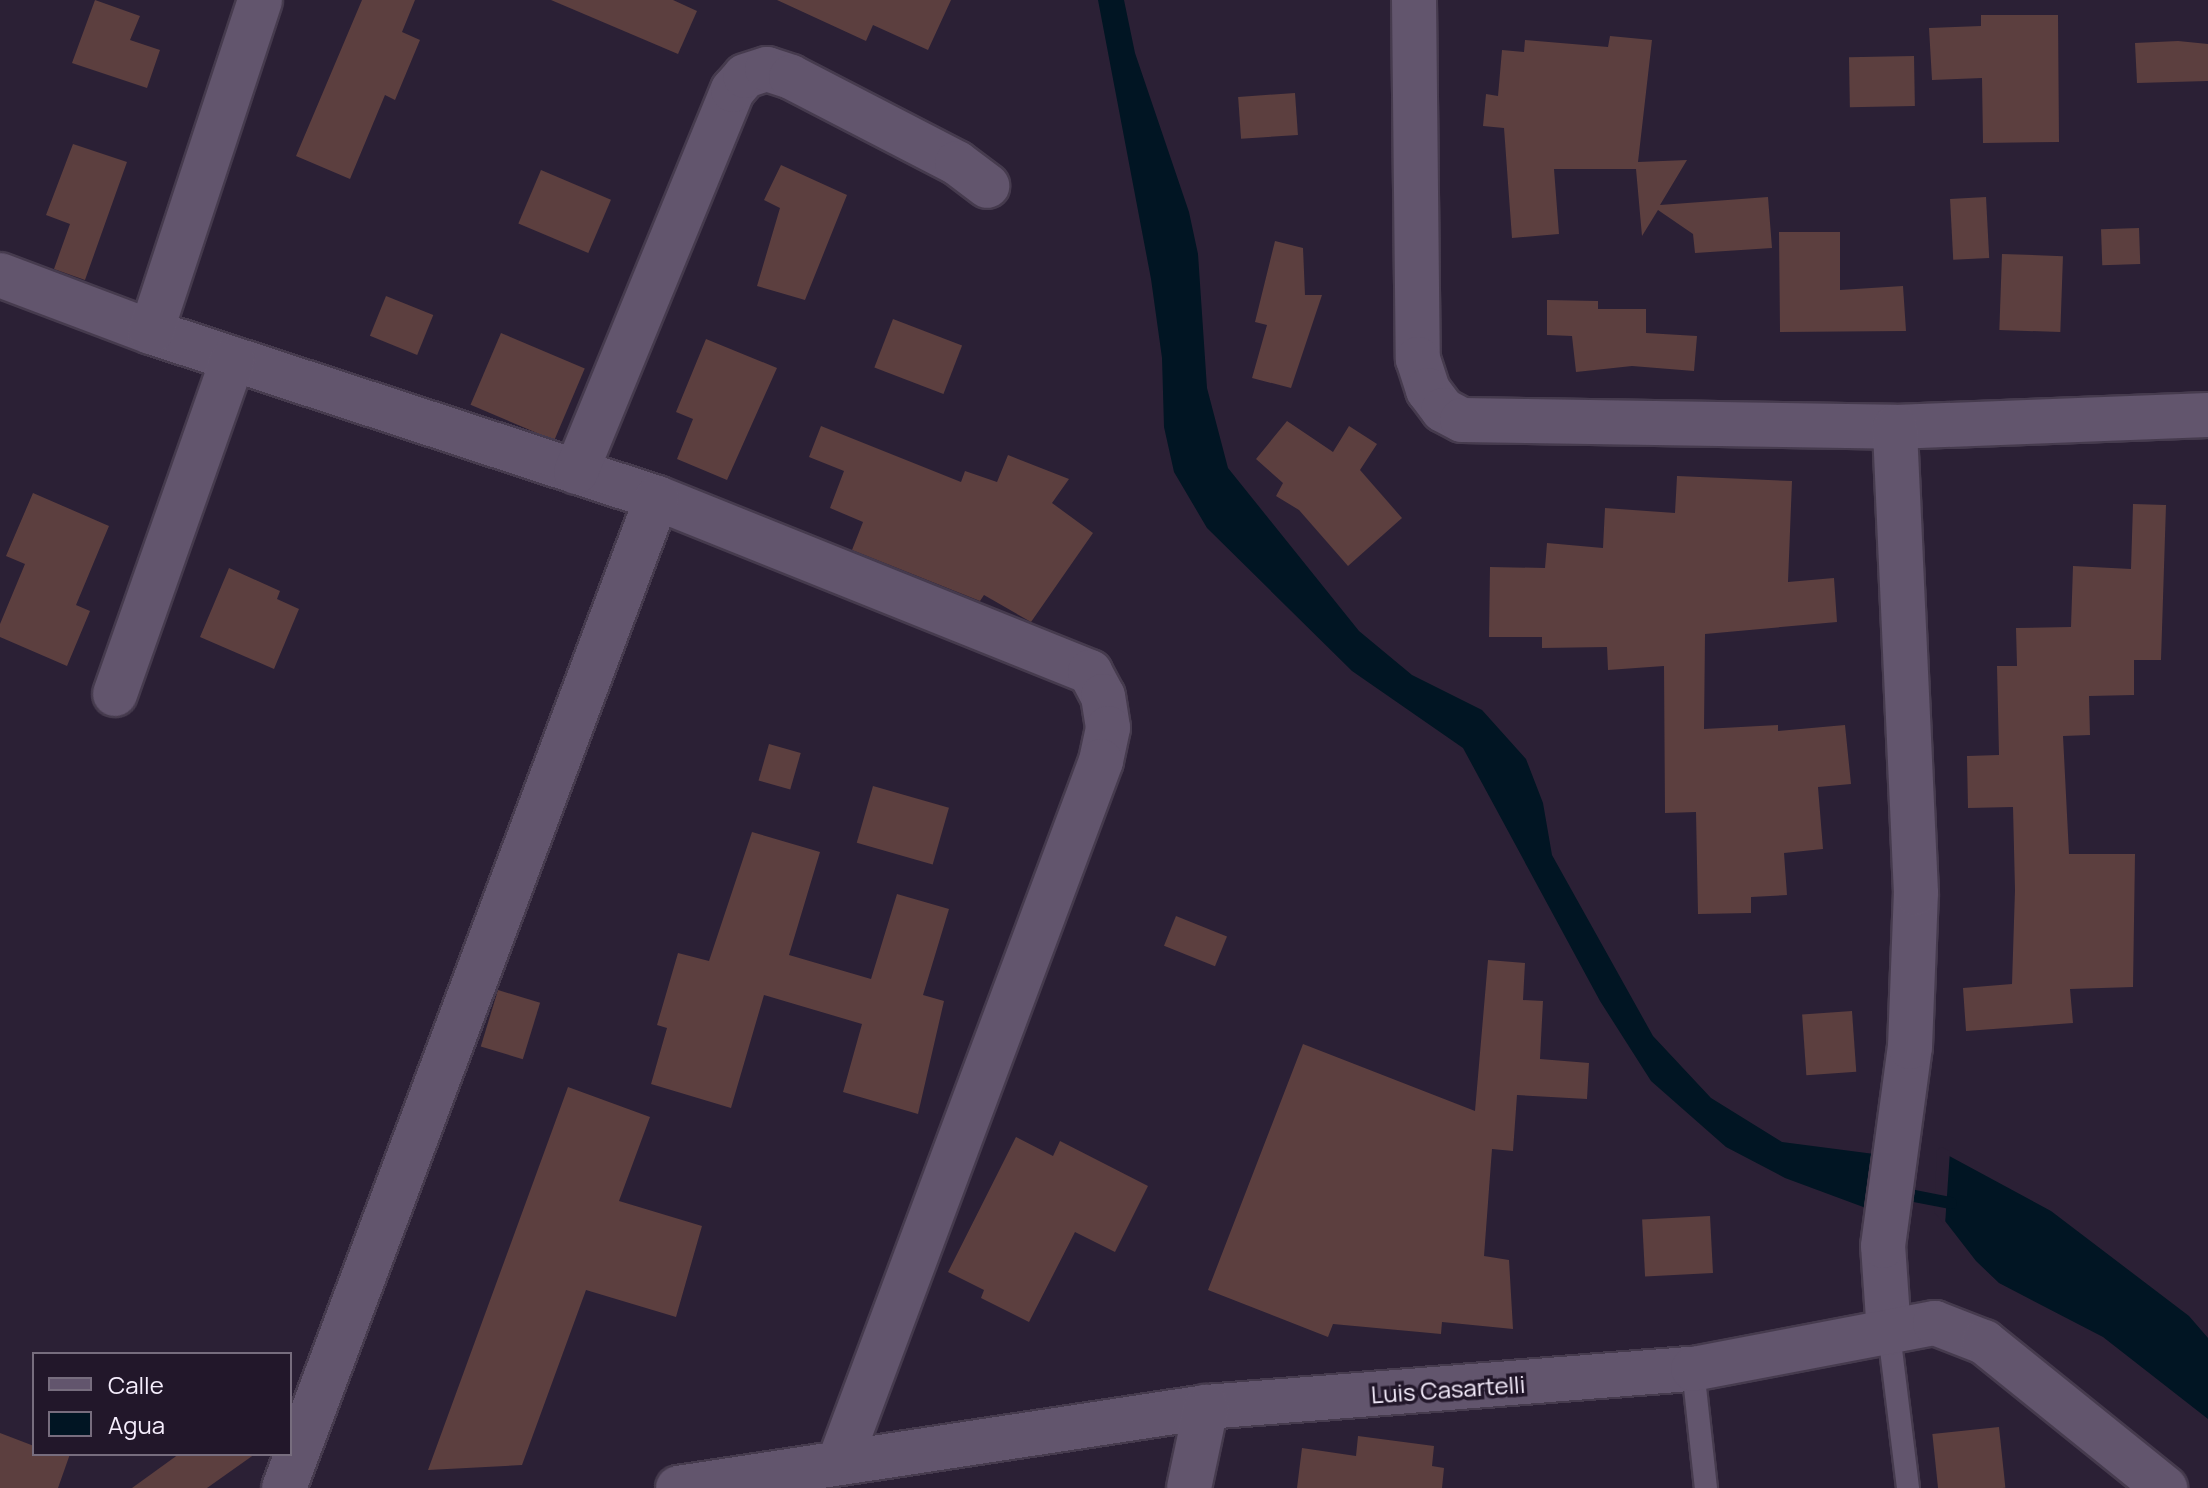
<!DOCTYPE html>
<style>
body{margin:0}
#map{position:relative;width:2208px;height:1488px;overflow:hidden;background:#2b2035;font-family:Manrope,sans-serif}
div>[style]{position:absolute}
.water>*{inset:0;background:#011523}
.pier>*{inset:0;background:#2b2035}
.stream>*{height:12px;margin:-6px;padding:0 6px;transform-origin:6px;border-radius:6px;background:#011523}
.building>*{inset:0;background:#5c3f3f;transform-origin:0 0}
.roads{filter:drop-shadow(2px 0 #463b4e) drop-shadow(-2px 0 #463b4e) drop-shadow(0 2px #463b4e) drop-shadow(0 -2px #463b4e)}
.lane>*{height:22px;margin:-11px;padding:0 11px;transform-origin:11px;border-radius:11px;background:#62556d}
.street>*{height:44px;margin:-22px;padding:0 22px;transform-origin:22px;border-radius:22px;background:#62556d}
span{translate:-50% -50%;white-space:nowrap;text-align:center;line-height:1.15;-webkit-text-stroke:7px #22172a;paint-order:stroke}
.street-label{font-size:24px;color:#f6eefd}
.legend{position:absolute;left:32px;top:1352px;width:260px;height:104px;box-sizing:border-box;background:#22172a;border:2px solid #776d7e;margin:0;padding:10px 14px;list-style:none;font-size:24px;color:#f6eefd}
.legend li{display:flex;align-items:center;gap:16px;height:40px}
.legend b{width:40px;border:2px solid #776d7e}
</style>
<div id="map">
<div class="water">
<div style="clip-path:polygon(1098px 0,1124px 0,1135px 53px,1189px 212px,1198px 254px,1207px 388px,1228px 468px,1359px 631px,1412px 675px,1482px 710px,1526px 759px,1543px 803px,1552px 855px,1653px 1036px,1711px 1098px,1782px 1142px,1882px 1155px,1874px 1211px,1785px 1178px,1726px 1147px,1651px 1081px,1600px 1001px,1463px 748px,1352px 671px,1207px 528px,1174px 472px,1164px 427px,1162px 358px,1151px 279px)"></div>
<div style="clip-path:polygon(1940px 1151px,2051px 1211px,2189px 1316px,2208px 1338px,2208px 1419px,2103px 1337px,1999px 1283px,1976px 1261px,1938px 1212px)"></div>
</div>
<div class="pier">
<div style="clip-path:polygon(1941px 1147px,1950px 1151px,1945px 1225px,1934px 1212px,1937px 1150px)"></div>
</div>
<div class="stream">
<div style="left:1899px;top:1193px;width:53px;rotate:10.9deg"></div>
</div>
<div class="building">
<div style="clip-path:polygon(95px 0,140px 16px,130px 40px,160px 50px,147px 88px,72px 63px)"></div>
<div style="clip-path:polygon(362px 0,415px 0,402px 32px,420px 40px,395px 100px,385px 95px,350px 179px,296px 156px)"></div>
<div style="clip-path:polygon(551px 0,673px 0,697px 11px,678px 54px)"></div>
<div style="clip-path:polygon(777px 0,951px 0,928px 50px,873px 25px,866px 41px)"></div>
<div style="clip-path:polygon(1981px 15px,2058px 15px,2059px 142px,1983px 143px,1982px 78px,1932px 80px,1929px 28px,1981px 26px)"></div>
<div style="clip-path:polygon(1610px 36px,1652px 40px,1638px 162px,1687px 160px,1660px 205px,1768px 197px,1772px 248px,1695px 253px,1693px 234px,1658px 210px,1642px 236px,1636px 169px,1554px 169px,1559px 234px,1512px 238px,1504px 128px,1483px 126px,1486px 94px,1498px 96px,1502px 50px,1524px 52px,1525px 40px,1608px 47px)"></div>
<div style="clip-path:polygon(2178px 41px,2208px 44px,2208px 81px,2137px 83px,2135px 43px)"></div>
<div style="left:1914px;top:56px;width:50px;height:65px;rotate:89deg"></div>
<div style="left:1295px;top:93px;width:42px;height:57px;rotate:86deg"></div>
<div style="clip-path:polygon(73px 144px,127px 162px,85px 280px,54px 269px,70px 224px,46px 215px)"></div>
<div style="clip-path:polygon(781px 165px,847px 195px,805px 300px,757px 286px,780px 208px,764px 200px)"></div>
<div style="left:541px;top:170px;width:76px;height:58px;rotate:23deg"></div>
<div style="left:1986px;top:197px;width:61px;height:36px;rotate:87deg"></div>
<div style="left:2139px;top:228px;width:36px;height:38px;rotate:88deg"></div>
<div style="clip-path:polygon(1779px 232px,1840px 232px,1840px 290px,1903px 286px,1906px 331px,1780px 332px)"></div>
<div style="clip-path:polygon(1275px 241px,1303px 248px,1305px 295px,1322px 295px,1291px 388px,1252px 378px,1267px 325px,1255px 322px)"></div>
<div style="left:2002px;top:254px;width:61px;height:76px;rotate:2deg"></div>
<div style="left:386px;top:296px;width:51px;height:43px;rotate:22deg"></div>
<div style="clip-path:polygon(1547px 300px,1598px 301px,1598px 309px,1646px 309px,1646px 333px,1697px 336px,1694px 371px,1632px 366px,1576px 372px,1572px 336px,1547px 335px)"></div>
<div style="left:893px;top:319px;width:74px;height:52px;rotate:21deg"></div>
<div style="left:501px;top:333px;width:91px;height:78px;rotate:23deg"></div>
<div style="clip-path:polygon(706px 339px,777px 368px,727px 480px,677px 459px,693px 419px,676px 412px)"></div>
<div style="clip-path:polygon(1287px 421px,1333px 452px,1349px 426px,1377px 444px,1360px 470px,1402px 518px,1348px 566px,1299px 510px,1276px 496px,1283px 483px,1256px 459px)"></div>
<div style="clip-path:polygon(821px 426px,961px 482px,965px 471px,997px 482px,1008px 455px,1069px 479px,1052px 503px,1093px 533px,1031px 622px,984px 595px,980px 601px,852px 550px,863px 522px,830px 508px,844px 471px,809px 457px)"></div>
<div style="clip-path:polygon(1677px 476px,1792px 481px,1788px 582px,1834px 578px,1837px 622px,1705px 634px,1704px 729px,1778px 725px,1778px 731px,1845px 725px,1851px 784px,1818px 787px,1823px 849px,1784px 853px,1787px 895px,1751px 897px,1751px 913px,1698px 914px,1696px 812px,1665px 813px,1664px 666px,1608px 670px,1607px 647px,1542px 648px,1542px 637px,1489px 637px,1490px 567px,1545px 568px,1547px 543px,1603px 548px,1605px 508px,1675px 513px)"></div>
<div style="clip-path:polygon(33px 493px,109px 526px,76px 605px,90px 611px,67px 666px,0 637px,0 624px,25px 564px,6px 556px)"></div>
<div style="clip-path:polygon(2133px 504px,2166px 505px,2161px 660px,2134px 660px,2134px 695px,2089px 696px,2090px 735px,2063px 736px,2069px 854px,2135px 854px,2133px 987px,2070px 989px,2073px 1023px,1966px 1031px,1963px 988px,2012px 984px,2015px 890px,2013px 807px,1968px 808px,1967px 756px,1999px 755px,1997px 666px,2017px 666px,2016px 628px,2071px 627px,2073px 566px,2131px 569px)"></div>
<div style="clip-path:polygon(229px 568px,280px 591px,277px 599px,299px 609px,274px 669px,200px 637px)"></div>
<div style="left:769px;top:744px;width:33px;height:38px;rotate:16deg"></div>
<div style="left:873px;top:786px;width:79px;height:59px;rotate:16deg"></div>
<div style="clip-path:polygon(752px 832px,820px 852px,789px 955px,871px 979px,897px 894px,949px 909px,923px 995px,944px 1001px,918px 1114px,843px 1092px,862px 1024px,764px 995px,731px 1108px,651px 1084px,667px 1028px,657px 1025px,678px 953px,709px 961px)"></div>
<div style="left:1176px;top:916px;width:55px;height:32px;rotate:22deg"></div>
<div style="clip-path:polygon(1488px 960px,1525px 963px,1523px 1000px,1543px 1001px,1540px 1059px,1589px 1063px,1587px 1099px,1517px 1095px,1513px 1151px,1492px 1149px,1484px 1256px,1509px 1260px,1513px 1329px,1442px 1322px,1441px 1334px,1333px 1324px,1328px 1337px,1208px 1290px,1303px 1044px,1475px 1111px)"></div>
<div style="left:498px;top:990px;width:44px;height:59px;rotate:17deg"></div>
<div style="left:1852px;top:1011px;width:61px;height:50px;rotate:86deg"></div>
<div style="clip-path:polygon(568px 1087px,650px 1117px,619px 1201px,702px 1226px,676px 1317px,586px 1290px,522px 1465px,428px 1470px)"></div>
<div style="clip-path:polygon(1016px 1137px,1053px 1156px,1060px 1141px,1148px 1186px,1115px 1252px,1075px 1232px,1029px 1322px,981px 1298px,984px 1290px,948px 1272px)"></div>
<div style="left:1710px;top:1216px;width:57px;height:68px;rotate:87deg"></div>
<div style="left:1999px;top:1427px;width:61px;height:67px;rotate:84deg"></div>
<div style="clip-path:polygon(0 1433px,34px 1446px,34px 1454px,70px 1454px,58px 1488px,0 1488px)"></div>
<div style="clip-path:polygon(1358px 1436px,1434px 1446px,1432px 1466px,1444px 1468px,1442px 1488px,1297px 1488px,1302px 1448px,1356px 1456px)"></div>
<div style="clip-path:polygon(179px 1454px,255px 1454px,207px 1488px,132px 1488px)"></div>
</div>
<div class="roads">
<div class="lane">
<div style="left:1889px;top:1333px;width:156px;rotate:83deg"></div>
<div style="left:1693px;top:1369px;width:120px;rotate:83.8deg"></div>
</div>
<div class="street">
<div style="left:1414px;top:0;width:359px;rotate:89.4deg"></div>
<div style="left:1418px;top:359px;width:33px;rotate:72deg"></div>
<div style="left:1428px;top:390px;width:25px;rotate:53deg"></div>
<div style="left:1443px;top:410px;width:21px;rotate:28deg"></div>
<div style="left:1462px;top:420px;width:433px;rotate:0.9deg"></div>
<div style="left:1895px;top:427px;width:313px;rotate:-2.2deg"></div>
<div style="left:0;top:275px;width:161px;rotate:20.7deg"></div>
<div style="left:151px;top:332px;width:533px;rotate:18.16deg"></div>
<div style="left:657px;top:498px;width:467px;rotate:21.9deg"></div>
<div style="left:1090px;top:672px;width:27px;rotate:62deg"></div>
<div style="left:1103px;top:696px;width:32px;rotate:81deg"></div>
<div style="left:1108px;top:728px;width:34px;rotate:102deg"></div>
<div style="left:1101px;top:761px;width:749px;rotate:110.47deg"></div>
<div style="left:151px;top:332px;width:349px;rotate:-71.8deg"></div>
<div style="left:576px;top:472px;width:413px;rotate:-67.7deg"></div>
<div style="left:733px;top:90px;width:18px;rotate:-49deg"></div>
<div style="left:745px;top:76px;width:23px;rotate:-18deg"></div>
<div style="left:767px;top:69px;width:25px;rotate:18deg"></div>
<div style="left:791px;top:77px;width:187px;rotate:27.4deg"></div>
<div style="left:957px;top:163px;width:38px;rotate:37deg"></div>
<div style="left:115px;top:694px;width:355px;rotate:-70.6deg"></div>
<div style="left:1889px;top:1333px;width:87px;rotate:-93.9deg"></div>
<div style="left:1883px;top:1246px;width:201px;rotate:-82.3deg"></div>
<div style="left:1910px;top:1047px;width:154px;rotate:-87.8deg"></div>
<div style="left:1916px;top:893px;width:466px;rotate:-92.6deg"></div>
<div style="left:284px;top:1488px;width:1058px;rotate:-69.36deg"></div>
<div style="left:678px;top:1488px;width:534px;rotate:-8.72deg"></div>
<div style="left:1206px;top:1407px;width:488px;rotate:-4.5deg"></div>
<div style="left:1693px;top:1369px;width:246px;rotate:-10.8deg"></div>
<div style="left:1935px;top:1323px;width:53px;rotate:21.2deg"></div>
<div style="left:1984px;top:1342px;width:233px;rotate:38.9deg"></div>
<div style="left:1189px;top:1488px;width:83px;rotate:-78.1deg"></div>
</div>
</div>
<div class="street-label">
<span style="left:1448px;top:1389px;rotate:-4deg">Luis Casartelli</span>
</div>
<ul class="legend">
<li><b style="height:10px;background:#62556d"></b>Calle</li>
<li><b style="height:22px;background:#011523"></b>Agua</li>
</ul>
</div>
